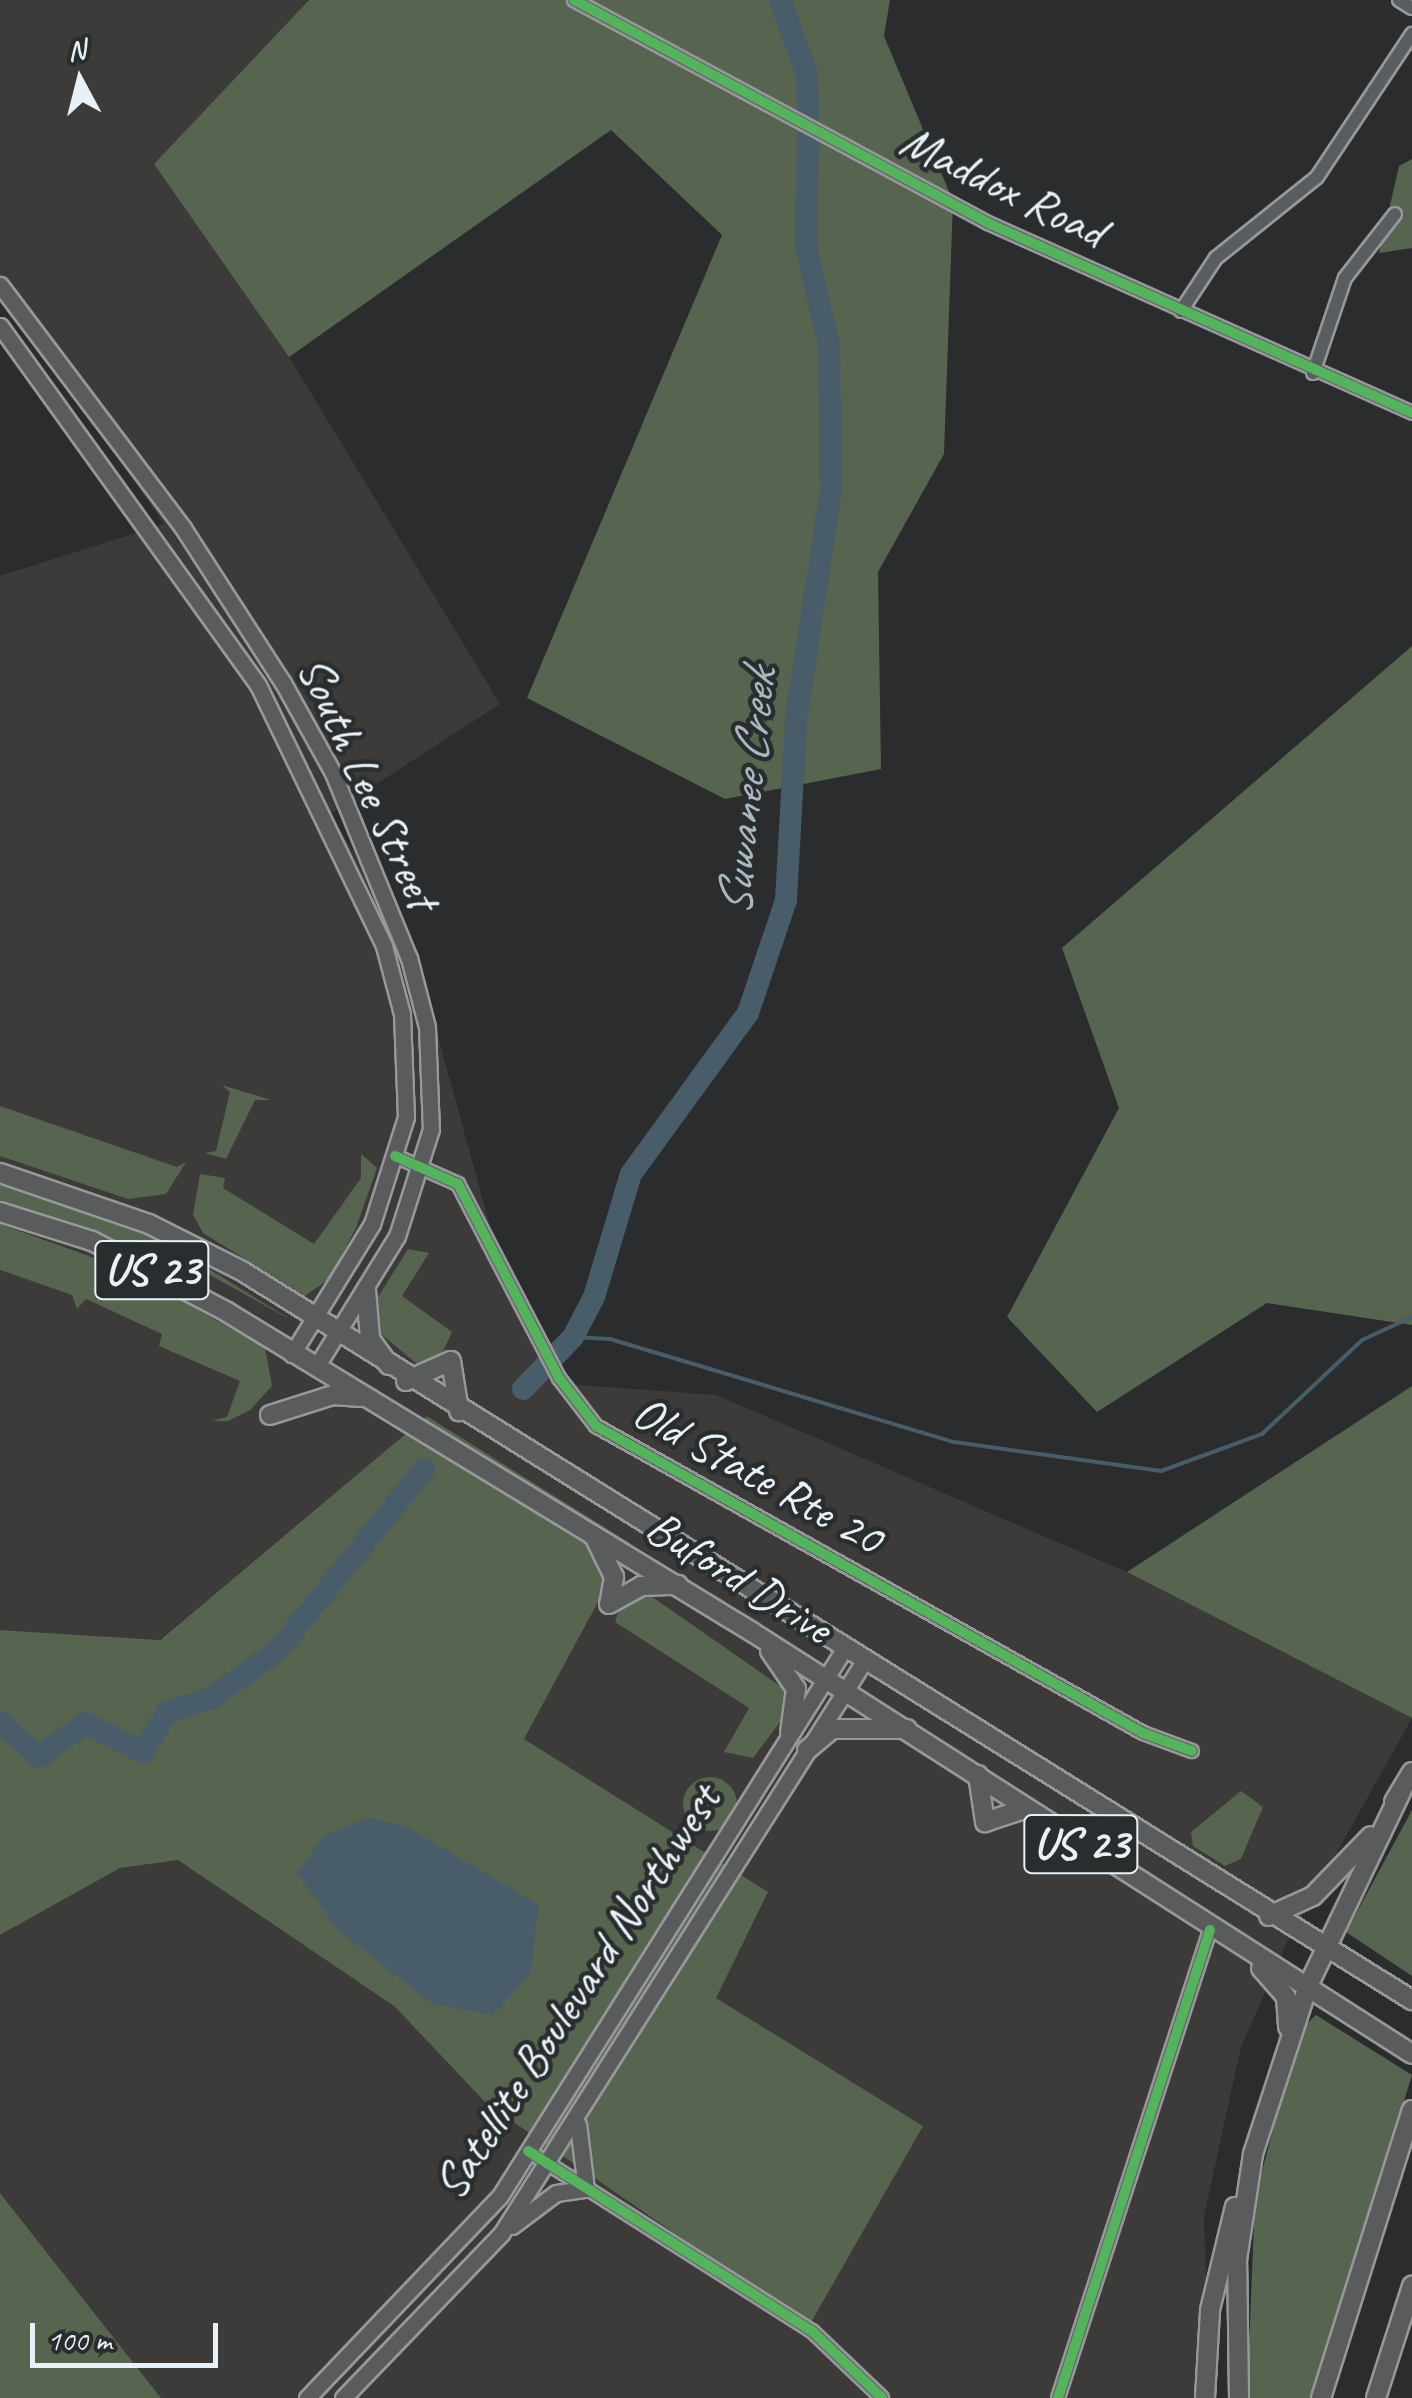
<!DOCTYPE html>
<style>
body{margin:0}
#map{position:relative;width:1412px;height:2398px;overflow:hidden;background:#2b2c2d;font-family:Caveat,sans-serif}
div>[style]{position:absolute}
.built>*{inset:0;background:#3c3b39}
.green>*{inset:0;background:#576450}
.round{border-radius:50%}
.water>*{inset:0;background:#485c69}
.stream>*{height:4px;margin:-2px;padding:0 2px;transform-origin:2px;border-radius:2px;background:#485c69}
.river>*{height:22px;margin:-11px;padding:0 11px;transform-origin:11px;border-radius:11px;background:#485c69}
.roads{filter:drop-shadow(2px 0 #96989a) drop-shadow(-2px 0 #96989a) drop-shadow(0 2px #96989a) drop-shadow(0 -2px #96989a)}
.minor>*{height:12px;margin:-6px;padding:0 6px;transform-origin:6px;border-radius:6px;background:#5a5d60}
.major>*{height:15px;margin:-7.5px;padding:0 7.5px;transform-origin:7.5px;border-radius:7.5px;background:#5a5b5c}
.highway>*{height:18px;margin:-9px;padding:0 9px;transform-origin:9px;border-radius:9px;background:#5a5b5c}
.cycleway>*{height:10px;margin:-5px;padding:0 5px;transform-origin:5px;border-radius:5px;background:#56b35d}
span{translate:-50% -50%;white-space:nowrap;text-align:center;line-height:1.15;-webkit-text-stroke:9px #2a2d2e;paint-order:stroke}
.shield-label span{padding:2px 8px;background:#2a2d2e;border:2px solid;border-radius:8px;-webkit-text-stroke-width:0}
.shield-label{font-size:45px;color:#e8f1f8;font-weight:700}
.street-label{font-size:48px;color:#e8f1f8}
.water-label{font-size:50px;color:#a9b7c1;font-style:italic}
.north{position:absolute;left:30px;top:30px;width:100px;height:100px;-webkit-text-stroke:8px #2a2d2e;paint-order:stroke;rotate:353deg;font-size:28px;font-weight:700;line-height:40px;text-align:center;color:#e8f1f8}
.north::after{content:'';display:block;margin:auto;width:35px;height:45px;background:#e8f1f8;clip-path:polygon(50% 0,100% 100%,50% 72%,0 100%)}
.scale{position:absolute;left:30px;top:2323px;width:188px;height:45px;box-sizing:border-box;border:5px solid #e8f1f8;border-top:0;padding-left:12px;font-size:30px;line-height:35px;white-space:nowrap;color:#e8f1f8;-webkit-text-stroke:8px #2a2d2e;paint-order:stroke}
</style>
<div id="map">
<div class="built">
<div style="clip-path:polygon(0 0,309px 0,154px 164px,289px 357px,500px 704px,330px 814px,414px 949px,510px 1299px,566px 1384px,716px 1395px,1127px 1572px,1412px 1718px,1287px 1942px,1241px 2047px,1204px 2216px,1210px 2398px,161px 2398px,0 2193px,0 1935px,120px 1868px,177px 1860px,235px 1893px,394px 2006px,486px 2103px,606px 2181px,767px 1893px,524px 1739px,630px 1543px,428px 1416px,159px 1640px,0 1630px,0 576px,164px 524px,0 287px)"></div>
</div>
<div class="green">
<div style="clip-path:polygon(309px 0,890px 0,884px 36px,953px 201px,944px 454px,878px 572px,881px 769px,725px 799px,527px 698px,722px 235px,611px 130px,289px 357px,154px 164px)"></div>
<div style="clip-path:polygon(1412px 159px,1412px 248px,1379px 253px,1399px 166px)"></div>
<div style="clip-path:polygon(1412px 646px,1412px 1325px,1267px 1303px,1097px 1412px,1007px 1317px,1119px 1108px,1062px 948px)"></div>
<div style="clip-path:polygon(222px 1085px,271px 1100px,255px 1100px,226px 1159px,205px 1153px,216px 1151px,230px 1092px)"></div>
<div style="clip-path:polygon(0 1106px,177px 1167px,186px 1162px,166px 1194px,128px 1199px,0 1156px)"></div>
<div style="clip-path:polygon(361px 1154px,377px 1168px,356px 1228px,329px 1279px,305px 1296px,203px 1233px,193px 1215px,200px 1174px,225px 1178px,223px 1188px,314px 1244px,361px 1178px)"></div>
<div style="clip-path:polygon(0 1181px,169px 1244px,291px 1320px,210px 1275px,0 1201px)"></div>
<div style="clip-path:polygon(0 1224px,122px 1268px,265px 1347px,272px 1386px,250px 1410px,228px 1421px,212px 1421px,227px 1417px,240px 1381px,159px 1346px,162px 1334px,86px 1299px,77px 1309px,72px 1295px,0 1270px)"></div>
<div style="clip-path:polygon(408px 1249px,429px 1253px,402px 1296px,452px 1332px,438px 1362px,422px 1368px,376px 1330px,373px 1305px)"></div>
<div style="clip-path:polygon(1412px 1386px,1412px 1718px,1127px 1572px)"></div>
<div style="clip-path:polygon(427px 1416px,630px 1543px,524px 1739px,768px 1892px,716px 1998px,923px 2126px,809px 2326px,486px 2103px,394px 2006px,178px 1860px,120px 1868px,0 1935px,0 1630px,160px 1640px)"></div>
<div style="clip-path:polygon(645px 1592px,783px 1688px,787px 1713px,753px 1758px,724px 1752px,749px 1708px,615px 1622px,620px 1606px)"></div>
<div class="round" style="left:683px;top:1777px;width:54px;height:54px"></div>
<div style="clip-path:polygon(1241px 1791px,1263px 1807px,1241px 1859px,1225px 1866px,1193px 1846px,1191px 1832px)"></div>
<div style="clip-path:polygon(1412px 1810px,1412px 1976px,1346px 1932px)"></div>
<div style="clip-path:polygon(1316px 2015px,1412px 2075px,1312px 2398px,1247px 2398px,1255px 2197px,1300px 2030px)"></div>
<div style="clip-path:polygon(0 2193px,161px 2398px,0 2398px)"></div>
</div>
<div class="water">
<div style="clip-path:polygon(369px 1818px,405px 1826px,539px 1905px,530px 1974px,493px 2015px,433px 2004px,338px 1930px,297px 1873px,325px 1835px)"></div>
</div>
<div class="stream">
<div style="left:573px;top:1337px;width:37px;rotate:3deg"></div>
<div style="left:610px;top:1339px;width:359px;rotate:16.7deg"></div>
<div style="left:954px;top:1442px;width:209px;rotate:8deg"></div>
<div style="left:1161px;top:1471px;width:108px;rotate:-20.1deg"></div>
<div style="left:1262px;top:1434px;width:137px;rotate:-43.2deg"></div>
<div style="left:1362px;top:1340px;width:55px;rotate:-24.7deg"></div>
</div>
<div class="river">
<div style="left:780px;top:0;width:79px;rotate:70deg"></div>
<div style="left:807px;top:74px;width:41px;rotate:88.6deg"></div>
<div style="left:523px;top:1389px;width:72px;rotate:-46.1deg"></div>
<div style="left:573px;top:1337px;width:45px;rotate:-62.3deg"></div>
<div style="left:594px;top:1297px;width:128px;rotate:-73.3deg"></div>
<div style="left:631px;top:1174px;width:199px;rotate:-54deg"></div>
<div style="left:748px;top:1013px;width:119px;rotate:-71.4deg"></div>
<div style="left:786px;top:900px;width:181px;rotate:-86.8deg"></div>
<div style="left:796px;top:719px;width:231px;rotate:-81.3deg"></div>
<div style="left:831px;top:491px;width:146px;rotate:-90.8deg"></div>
<div style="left:829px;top:345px;width:101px;rotate:-103.2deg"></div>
<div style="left:806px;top:247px;width:110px;rotate:-89deg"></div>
<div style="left:0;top:1722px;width:52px;rotate:41.9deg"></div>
<div style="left:39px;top:1757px;width:57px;rotate:-36.5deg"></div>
<div style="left:85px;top:1723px;width:65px;rotate:26.6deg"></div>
<div style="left:143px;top:1752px;width:47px;rotate:-59deg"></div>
<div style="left:167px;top:1712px;width:45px;rotate:-16.8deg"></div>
<div style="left:210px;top:1699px;width:84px;rotate:-35.8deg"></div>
<div style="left:278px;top:1650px;width:232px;rotate:-51deg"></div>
</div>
<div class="roads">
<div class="minor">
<div style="left:574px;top:0;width:470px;rotate:28.3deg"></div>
<div style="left:988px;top:223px;width:465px;rotate:24.1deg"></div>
<div style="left:1399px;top:0;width:15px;rotate:32deg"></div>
<div style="left:1181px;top:311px;width:64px;rotate:-56.6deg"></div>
<div style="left:1216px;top:258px;width:129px;rotate:-38.7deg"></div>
<div style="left:1317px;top:177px;width:172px;rotate:-56.4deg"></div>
<div style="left:1313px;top:373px;width:100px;rotate:-71.4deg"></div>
<div style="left:1345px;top:278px;width:81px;rotate:-52deg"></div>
<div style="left:395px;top:1156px;width:69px;rotate:24deg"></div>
<div style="left:458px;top:1184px;width:219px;rotate:62.5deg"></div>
<div style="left:559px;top:1378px;width:61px;rotate:52.4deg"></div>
<div style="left:596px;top:1426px;width:627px;rotate:29.3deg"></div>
<div style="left:1143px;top:1733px;width:52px;rotate:20.2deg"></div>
<div style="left:528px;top:2151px;width:336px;rotate:32.4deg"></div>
<div style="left:812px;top:2331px;width:97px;rotate:43.7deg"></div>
<div style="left:1058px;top:2398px;width:492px;rotate:-72deg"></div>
</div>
<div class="major">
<div style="left:0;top:285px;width:304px;rotate:53deg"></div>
<div style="left:183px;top:528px;width:184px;rotate:57.2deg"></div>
<div style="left:283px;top:683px;width:103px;rotate:60.9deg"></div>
<div style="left:333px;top:773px;width:200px;rotate:67.7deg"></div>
<div style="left:409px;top:958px;width:71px;rotate:75.4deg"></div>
<div style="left:427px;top:1027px;width:102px;rotate:87.8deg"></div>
<div style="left:431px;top:1129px;width:112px;rotate:107.6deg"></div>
<div style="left:397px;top:1236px;width:154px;rotate:121.7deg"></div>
<div style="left:0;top:326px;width:442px;rotate:54.3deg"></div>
<div style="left:258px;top:685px;width:290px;rotate:64.2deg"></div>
<div style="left:384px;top:946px;width:70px;rotate:75.2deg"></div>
<div style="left:402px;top:1014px;width:103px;rotate:87.8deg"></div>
<div style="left:406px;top:1117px;width:112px;rotate:107.6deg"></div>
<div style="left:372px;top:1224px;width:153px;rotate:121.6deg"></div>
<div style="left:512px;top:2226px;width:55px;rotate:-36.9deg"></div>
<div style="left:556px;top:2193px;width:30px;rotate:-8deg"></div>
<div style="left:586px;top:2189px;width:65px;rotate:-97deg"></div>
<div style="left:307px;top:2398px;width:279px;rotate:-46.3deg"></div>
<div style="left:500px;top:2196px;width:644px;rotate:-57.82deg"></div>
<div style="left:343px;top:2398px;width:228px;rotate:-46.1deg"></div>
<div style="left:501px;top:2234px;width:676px;rotate:-57.63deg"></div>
</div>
<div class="highway">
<div style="left:0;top:1173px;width:157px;rotate:18.9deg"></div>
<div style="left:149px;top:1224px;width:104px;rotate:26.8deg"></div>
<div style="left:242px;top:1271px;width:1379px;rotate:31.93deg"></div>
<div style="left:0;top:1212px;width:96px;rotate:17.5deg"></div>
<div style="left:92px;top:1241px;width:153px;rotate:27.7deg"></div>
<div style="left:227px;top:1312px;width:615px;rotate:31.36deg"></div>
<div style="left:752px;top:1632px;width:783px;rotate:32.59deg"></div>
<div style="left:366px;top:1290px;width:49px;rotate:85.3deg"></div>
<div style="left:370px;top:1339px;width:32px;rotate:54deg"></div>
<div style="left:451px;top:1361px;width:51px;rotate:80.9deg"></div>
<div style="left:406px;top:1381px;width:49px;rotate:-24deg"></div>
<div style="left:270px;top:1415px;width:66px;rotate:-17.6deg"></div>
<div style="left:333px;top:1395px;width:28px;rotate:4deg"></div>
<div style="left:594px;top:1536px;width:46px;rotate:64deg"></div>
<div style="left:614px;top:1577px;width:27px;rotate:100deg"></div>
<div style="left:609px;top:1604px;width:37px;rotate:-29deg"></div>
<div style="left:641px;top:1586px;width:37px;rotate:-2deg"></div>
<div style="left:770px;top:1651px;width:46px;rotate:55.6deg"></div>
<div style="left:796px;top:1689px;width:44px;rotate:97.8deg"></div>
<div style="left:807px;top:1750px;width:33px;rotate:-40deg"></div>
<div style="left:832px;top:1729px;width:75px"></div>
<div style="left:978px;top:1775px;width:48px;rotate:81.5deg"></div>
<div style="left:985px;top:1822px;width:44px;rotate:-18.4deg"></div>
<div style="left:1394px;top:1802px;width:35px;rotate:-59deg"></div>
<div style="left:1269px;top:1916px;width:48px;rotate:-24.4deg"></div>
<div style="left:1313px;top:1896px;width:83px;rotate:-46deg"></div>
<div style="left:1261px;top:1968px;width:38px;rotate:49deg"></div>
<div style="left:1286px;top:1997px;width:30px;rotate:86deg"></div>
<div style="left:1205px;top:2398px;width:88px;rotate:-86.7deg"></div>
<div style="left:1210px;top:2310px;width:106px;rotate:-76.4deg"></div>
<div style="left:1239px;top:2398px;width:138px;rotate:-90.8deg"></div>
<div style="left:1237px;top:2260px;width:107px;rotate:-81.4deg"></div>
<div style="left:1253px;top:2154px;width:177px;rotate:-71.9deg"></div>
<div style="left:1308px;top:1986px;width:215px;rotate:-64.4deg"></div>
<div style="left:1321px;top:2398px;width:302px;rotate:-72.5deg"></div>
<div style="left:1376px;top:2398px;width:118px;rotate:-72.2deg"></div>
</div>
</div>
<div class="cycleway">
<div style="left:574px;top:0;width:470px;rotate:28.3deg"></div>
<div style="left:988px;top:223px;width:465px;rotate:24.1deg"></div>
<div style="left:395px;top:1156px;width:69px;rotate:24deg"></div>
<div style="left:458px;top:1184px;width:219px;rotate:62.5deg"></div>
<div style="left:559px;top:1378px;width:61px;rotate:52.4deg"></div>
<div style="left:596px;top:1426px;width:627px;rotate:29.3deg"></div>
<div style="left:1143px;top:1733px;width:52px;rotate:20.2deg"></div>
<div style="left:528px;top:2151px;width:336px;rotate:32.4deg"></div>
<div style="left:812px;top:2331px;width:97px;rotate:43.7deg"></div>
<div style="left:1058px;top:2398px;width:492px;rotate:-72deg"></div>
</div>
<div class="shield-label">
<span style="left:152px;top:1270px">US 23</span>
<span style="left:1081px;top:1844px">US 23</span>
</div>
<div class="street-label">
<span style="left:1003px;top:186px;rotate:26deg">Maddox Road</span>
<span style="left:368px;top:783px;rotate:65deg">South Lee Street</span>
<span style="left:758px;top:1475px;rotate:29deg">Old State Rte 20</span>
<span style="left:739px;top:1577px;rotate:32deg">Buford Drive</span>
<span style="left:577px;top:1992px;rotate:-57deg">Satellite Boulevard Northwest</span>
</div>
<div class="water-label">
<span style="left:746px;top:793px;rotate:-84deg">Suwanee Creek</span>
</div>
<div class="north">N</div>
<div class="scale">100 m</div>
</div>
